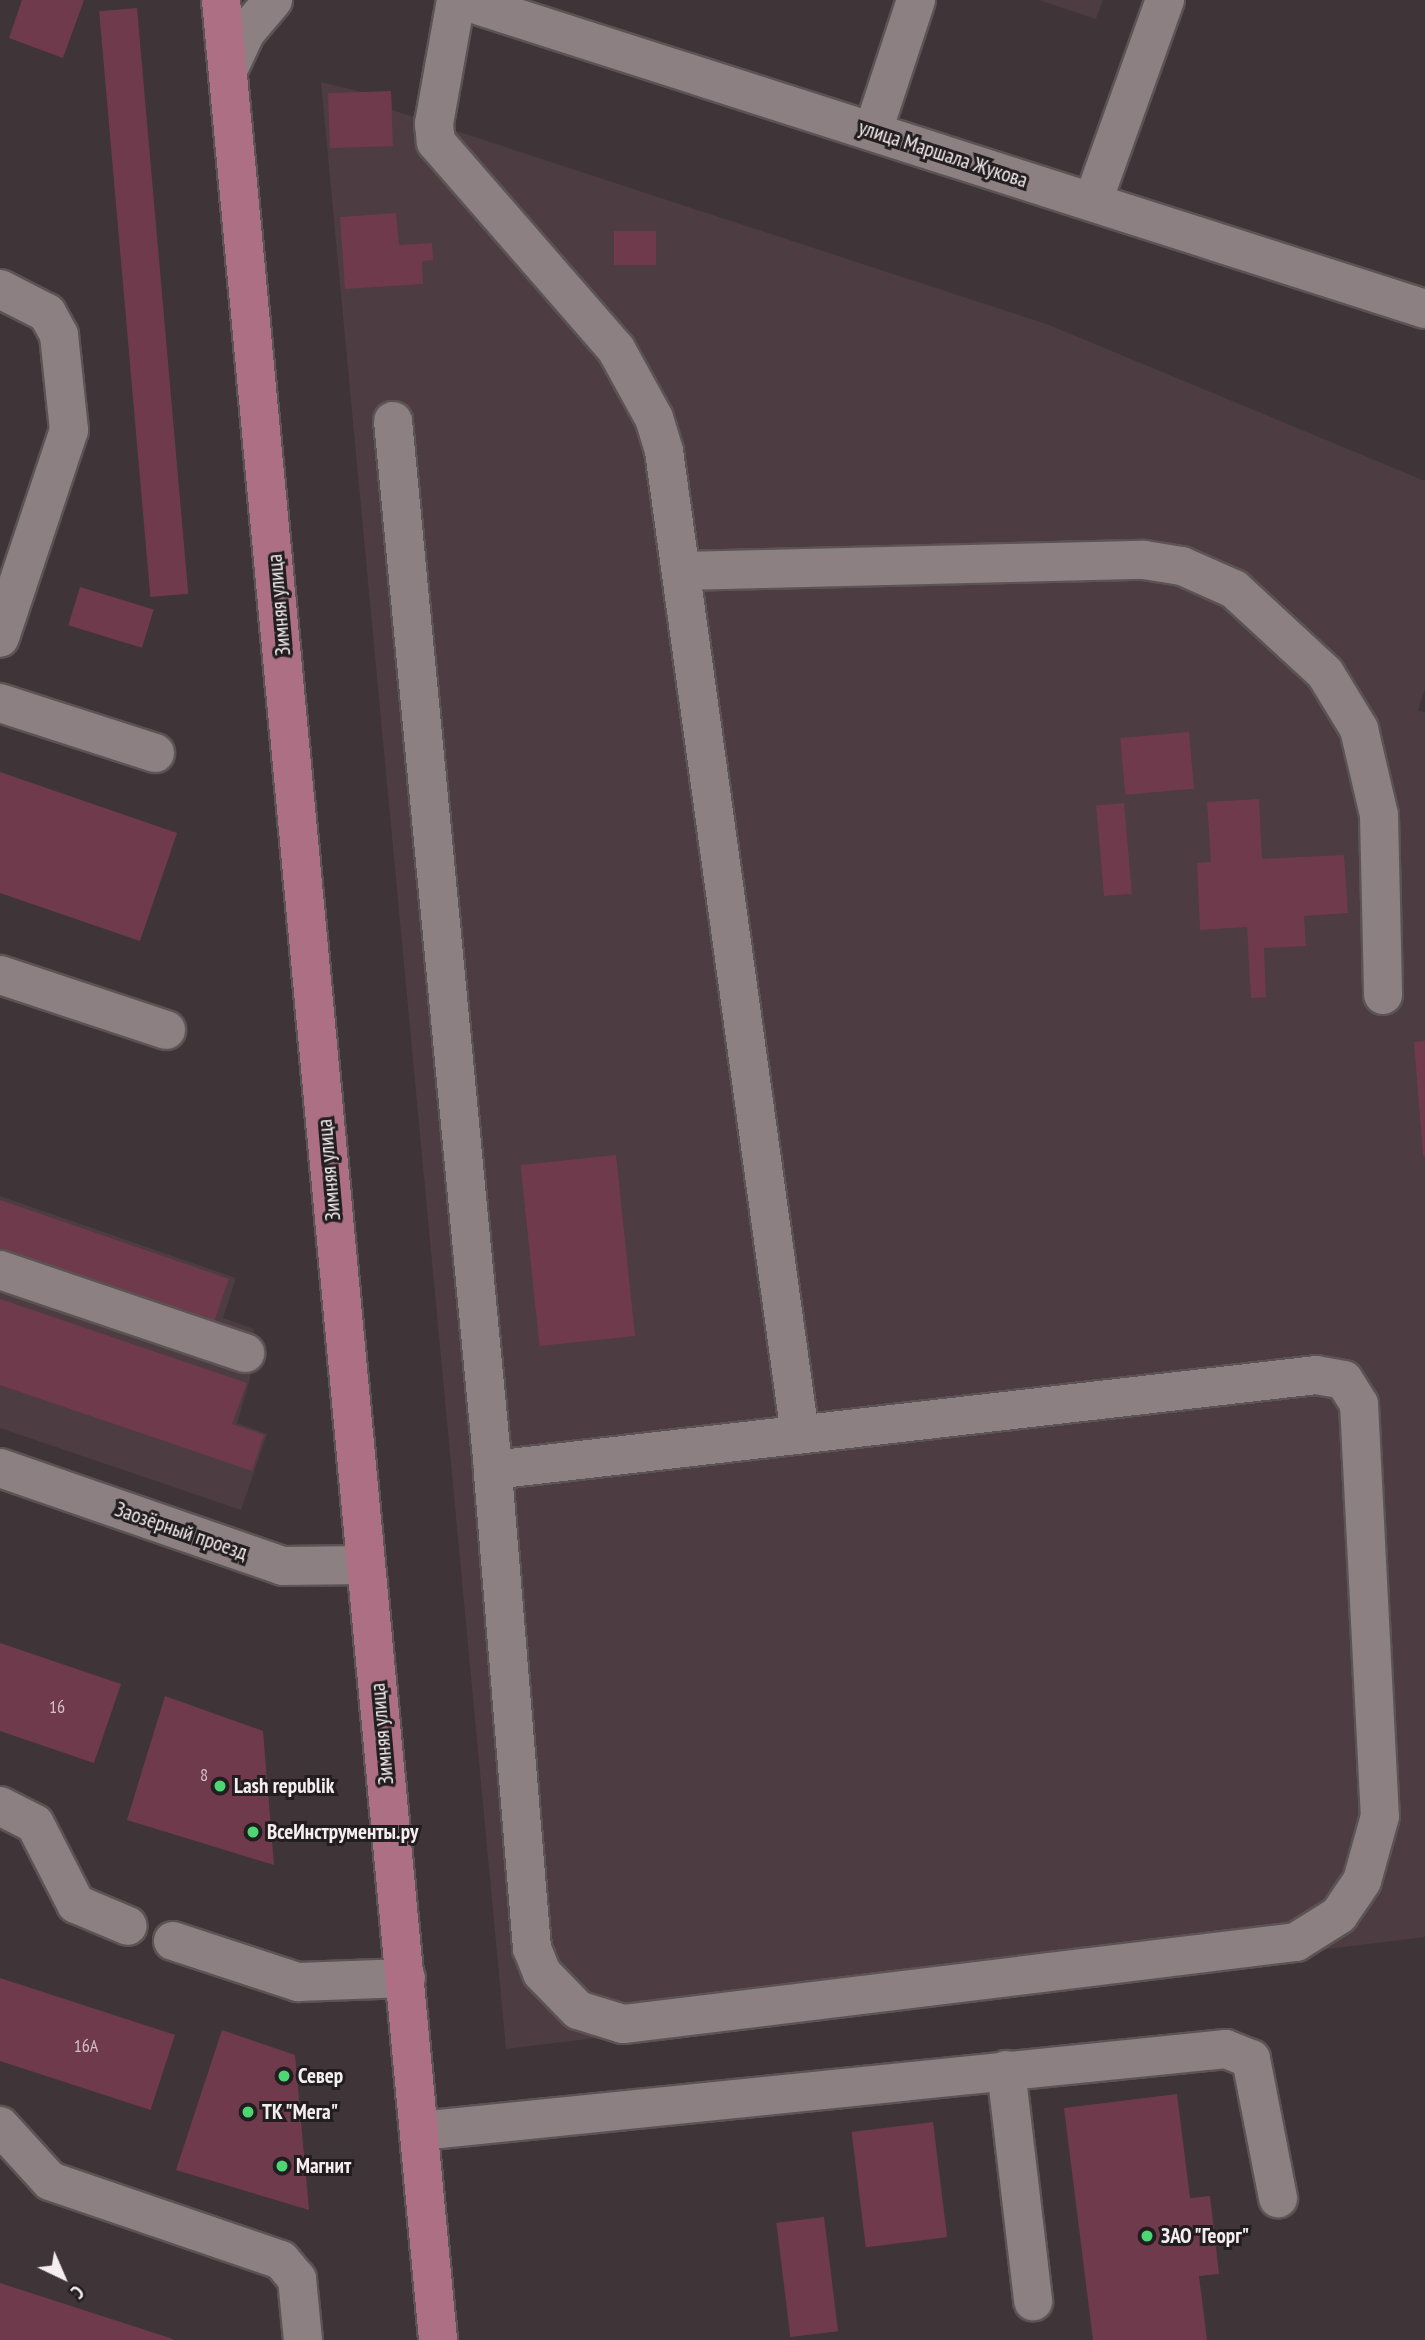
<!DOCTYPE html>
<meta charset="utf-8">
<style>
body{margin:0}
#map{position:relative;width:1425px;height:2340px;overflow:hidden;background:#3f3437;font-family:"PT Sans Narrow",sans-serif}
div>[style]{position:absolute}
.built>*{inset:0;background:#4d3c41}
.building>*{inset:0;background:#6f3b4c;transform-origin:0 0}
.roads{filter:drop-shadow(2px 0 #5b5355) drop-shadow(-2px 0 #5b5355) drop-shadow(0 2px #5b5355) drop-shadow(0 -2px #5b5355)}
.minor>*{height:38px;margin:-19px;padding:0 19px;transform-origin:19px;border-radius:19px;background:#8c8083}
.major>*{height:38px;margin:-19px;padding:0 19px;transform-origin:19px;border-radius:19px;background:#ac6f83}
.dots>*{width:19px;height:19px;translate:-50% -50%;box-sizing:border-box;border:4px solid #221d1f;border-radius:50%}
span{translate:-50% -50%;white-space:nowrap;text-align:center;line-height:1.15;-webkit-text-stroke:6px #221d1f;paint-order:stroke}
.number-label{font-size:18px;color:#d4c1c7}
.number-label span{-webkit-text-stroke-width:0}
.street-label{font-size:21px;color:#f5eef0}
.poi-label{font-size:21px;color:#f5eef0;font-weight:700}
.left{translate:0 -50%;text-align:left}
.north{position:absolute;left:28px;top:2242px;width:70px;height:70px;-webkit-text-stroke:5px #221d1f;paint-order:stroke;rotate:136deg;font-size:19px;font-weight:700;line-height:28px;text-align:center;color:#f5eef0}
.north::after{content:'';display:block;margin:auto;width:24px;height:32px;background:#f5eef0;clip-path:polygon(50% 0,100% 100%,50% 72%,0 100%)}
</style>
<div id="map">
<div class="built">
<div style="clip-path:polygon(1039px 0,1103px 0,1096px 19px)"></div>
<div style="clip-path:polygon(321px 82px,366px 93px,391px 91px,392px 110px,1049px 325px,1425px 481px,1425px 689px,1418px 710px,1425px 713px,1425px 1937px,506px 2049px)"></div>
<div style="clip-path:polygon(0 1196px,236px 1278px,223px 1318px,254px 1329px,250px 1379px,237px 1423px,267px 1434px,241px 1510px,0 1428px)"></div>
</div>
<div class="building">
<div style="clip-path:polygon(22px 0,84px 0,63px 58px,9px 38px)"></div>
<div style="left:137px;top:8px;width:588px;height:38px;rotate:85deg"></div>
<div style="left:391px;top:91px;width:55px;height:63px;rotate:88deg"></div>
<div style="clip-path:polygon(396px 213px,399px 245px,432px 243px,433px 260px,422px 261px,423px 284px,345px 289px,340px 217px)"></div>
<div style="left:614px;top:231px;width:42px;height:34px"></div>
<div style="left:80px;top:587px;width:77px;height:40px;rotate:17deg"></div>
<div style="left:1189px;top:732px;width:57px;height:69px;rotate:85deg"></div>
<div style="clip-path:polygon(0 772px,177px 833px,140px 941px,0 893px)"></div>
<div style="clip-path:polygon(1259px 799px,1262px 859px,1344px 855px,1348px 913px,1304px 916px,1306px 946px,1264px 948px,1266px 997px,1251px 998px,1247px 927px,1200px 930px,1197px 863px,1211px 862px,1207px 802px)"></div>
<div style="left:1124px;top:803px;width:91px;height:28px;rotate:85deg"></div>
<div style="clip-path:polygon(1425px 1041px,1425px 1155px,1423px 1155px,1414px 1042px)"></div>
<div style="left:616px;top:1155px;width:182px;height:96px;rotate:84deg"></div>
<div style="left:0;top:1200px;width:242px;height:45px;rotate:19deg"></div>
<div style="clip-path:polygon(0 1299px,247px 1383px,232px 1424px,264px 1435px,252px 1471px,0 1385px)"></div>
<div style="clip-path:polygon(0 1643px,121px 1684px,94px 1763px,0 1731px)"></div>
<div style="clip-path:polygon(165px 1696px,263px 1731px,274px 1865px,127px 1820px)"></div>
<div style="left:0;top:1978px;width:184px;height:79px;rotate:18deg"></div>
<div style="clip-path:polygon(222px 2030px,295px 2055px,309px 2210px,176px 2170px)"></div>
<div style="clip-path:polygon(1177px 2094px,1190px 2198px,1210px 2196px,1219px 2274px,1199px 2276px,1207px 2340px,1093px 2340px,1064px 2108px)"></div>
<div style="left:933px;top:2122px;width:116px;height:82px;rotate:83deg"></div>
<div style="left:824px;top:2217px;width:115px;height:48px;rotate:83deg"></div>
<div style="clip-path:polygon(0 2283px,173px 2339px,173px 2340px,0 2340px)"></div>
</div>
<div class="roads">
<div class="minor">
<div style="left:456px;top:0;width:126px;rotate:100.1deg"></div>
<div style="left:434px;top:124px;width:18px;rotate:84deg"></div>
<div style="left:436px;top:142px;width:274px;rotate:49deg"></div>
<div style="left:616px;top:349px;width:79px;rotate:61.2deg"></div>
<div style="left:654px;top:418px;width:34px;rotate:73deg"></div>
<div style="left:664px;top:451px;width:993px;rotate:82.13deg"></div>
<div style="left:461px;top:0;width:1012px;rotate:17.77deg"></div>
<div style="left:231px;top:64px;width:35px;rotate:-65deg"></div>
<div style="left:246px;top:32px;width:42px;rotate:-49.8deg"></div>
<div style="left:873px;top:131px;width:138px;rotate:-71.8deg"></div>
<div style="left:1093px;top:201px;width:214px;rotate:-70.3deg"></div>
<div style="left:0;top:289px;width:53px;rotate:27.1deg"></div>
<div style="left:47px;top:313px;width:25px;rotate:61deg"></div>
<div style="left:59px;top:335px;width:96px;rotate:84deg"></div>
<div style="left:69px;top:430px;width:219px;rotate:108.4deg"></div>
<div style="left:393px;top:421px;width:1054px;rotate:84.55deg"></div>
<div style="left:682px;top:571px;width:462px;rotate:-1.4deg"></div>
<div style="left:1144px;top:560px;width:38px;rotate:9deg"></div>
<div style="left:1182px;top:566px;width:57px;rotate:23.9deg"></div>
<div style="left:1234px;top:589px;width:124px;rotate:42.7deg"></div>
<div style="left:1325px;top:673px;width:66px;rotate:58.7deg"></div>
<div style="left:1359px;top:729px;width:88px;rotate:76.9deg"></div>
<div style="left:1379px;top:815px;width:180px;rotate:88.7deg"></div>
<div style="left:0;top:703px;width:163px;rotate:17.9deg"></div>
<div style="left:0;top:975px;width:175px;rotate:18.3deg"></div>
<div style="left:0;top:1270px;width:259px;rotate:18.7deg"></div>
<div style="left:1316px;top:1375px;width:28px;rotate:10deg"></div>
<div style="left:1344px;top:1380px;width:28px;rotate:58deg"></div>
<div style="left:1359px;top:1404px;width:413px;rotate:87.1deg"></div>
<div style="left:1380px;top:1816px;width:67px;rotate:105.5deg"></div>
<div style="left:1362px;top:1881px;width:41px;rotate:124.1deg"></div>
<div style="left:1339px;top:1915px;width:51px;rotate:147.9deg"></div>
<div style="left:1296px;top:1942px;width:678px;rotate:173.05deg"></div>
<div style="left:623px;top:2024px;width:47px;rotate:-162.7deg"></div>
<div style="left:578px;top:2010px;width:52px;rotate:-134.2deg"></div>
<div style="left:542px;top:1973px;width:27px;rotate:-112deg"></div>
<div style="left:532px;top:1948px;width:480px;rotate:-94.7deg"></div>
<div style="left:493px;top:1470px;width:828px;rotate:-6.58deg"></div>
<div style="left:0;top:1468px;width:299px;rotate:19.1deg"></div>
<div style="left:283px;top:1566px;width:83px;rotate:-0.7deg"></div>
<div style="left:0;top:1806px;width:39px;rotate:27deg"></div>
<div style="left:35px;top:1824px;width:90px;rotate:62.9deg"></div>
<div style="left:76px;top:1904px;width:56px;rotate:22.9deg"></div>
<div style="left:173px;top:1941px;width:132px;rotate:18.2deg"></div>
<div style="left:298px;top:1982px;width:108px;rotate:-2.1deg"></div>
<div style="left:1006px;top:2070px;width:233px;rotate:83.3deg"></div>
<div style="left:0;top:2126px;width:74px;rotate:47.7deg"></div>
<div style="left:50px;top:2181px;width:244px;rotate:18.9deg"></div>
<div style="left:281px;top:2260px;width:25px;rotate:50deg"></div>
<div style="left:297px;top:2279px;width:61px;rotate:84.4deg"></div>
<div style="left:420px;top:2131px;width:810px;rotate:-5.81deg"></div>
<div style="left:1226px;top:2049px;width:27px;rotate:22deg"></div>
<div style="left:1251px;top:2059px;width:142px;rotate:79deg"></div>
</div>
<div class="major">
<div style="left:221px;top:0;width:2350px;rotate:84.7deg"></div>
</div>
</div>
<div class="dots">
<div style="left:220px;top:1786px;background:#4ed675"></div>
<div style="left:253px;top:1832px;background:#4ed675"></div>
<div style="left:284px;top:2076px;background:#4ed675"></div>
<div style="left:248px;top:2112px;background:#4ed675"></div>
<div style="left:282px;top:2166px;background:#4ed675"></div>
<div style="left:1147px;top:2236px;background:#4ed675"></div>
</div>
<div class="number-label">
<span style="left:57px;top:1707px">16</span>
<span style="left:204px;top:1775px">8</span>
<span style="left:86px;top:2046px">16А</span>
</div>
<div class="street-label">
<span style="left:943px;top:154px;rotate:18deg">улица Маршала Жукова</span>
<span style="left:279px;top:605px;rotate:-95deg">Зимняя улица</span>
<span style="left:329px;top:1170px;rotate:-95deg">Зимняя улица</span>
<span style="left:181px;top:1531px;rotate:19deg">Заозёрный проезд</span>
<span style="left:382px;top:1734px;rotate:-95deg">Зимняя улица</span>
</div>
<div class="poi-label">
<span class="left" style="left:234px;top:1786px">Lash republik</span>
<span class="left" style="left:267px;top:1832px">ВсеИнструменты.ру</span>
<span class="left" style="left:298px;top:2076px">Север</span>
<span class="left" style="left:262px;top:2112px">ТК "Мега"</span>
<span class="left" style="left:296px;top:2166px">Магнит</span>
<span class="left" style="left:1161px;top:2236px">ЗАО "Георг"</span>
</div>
<div class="north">С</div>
</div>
